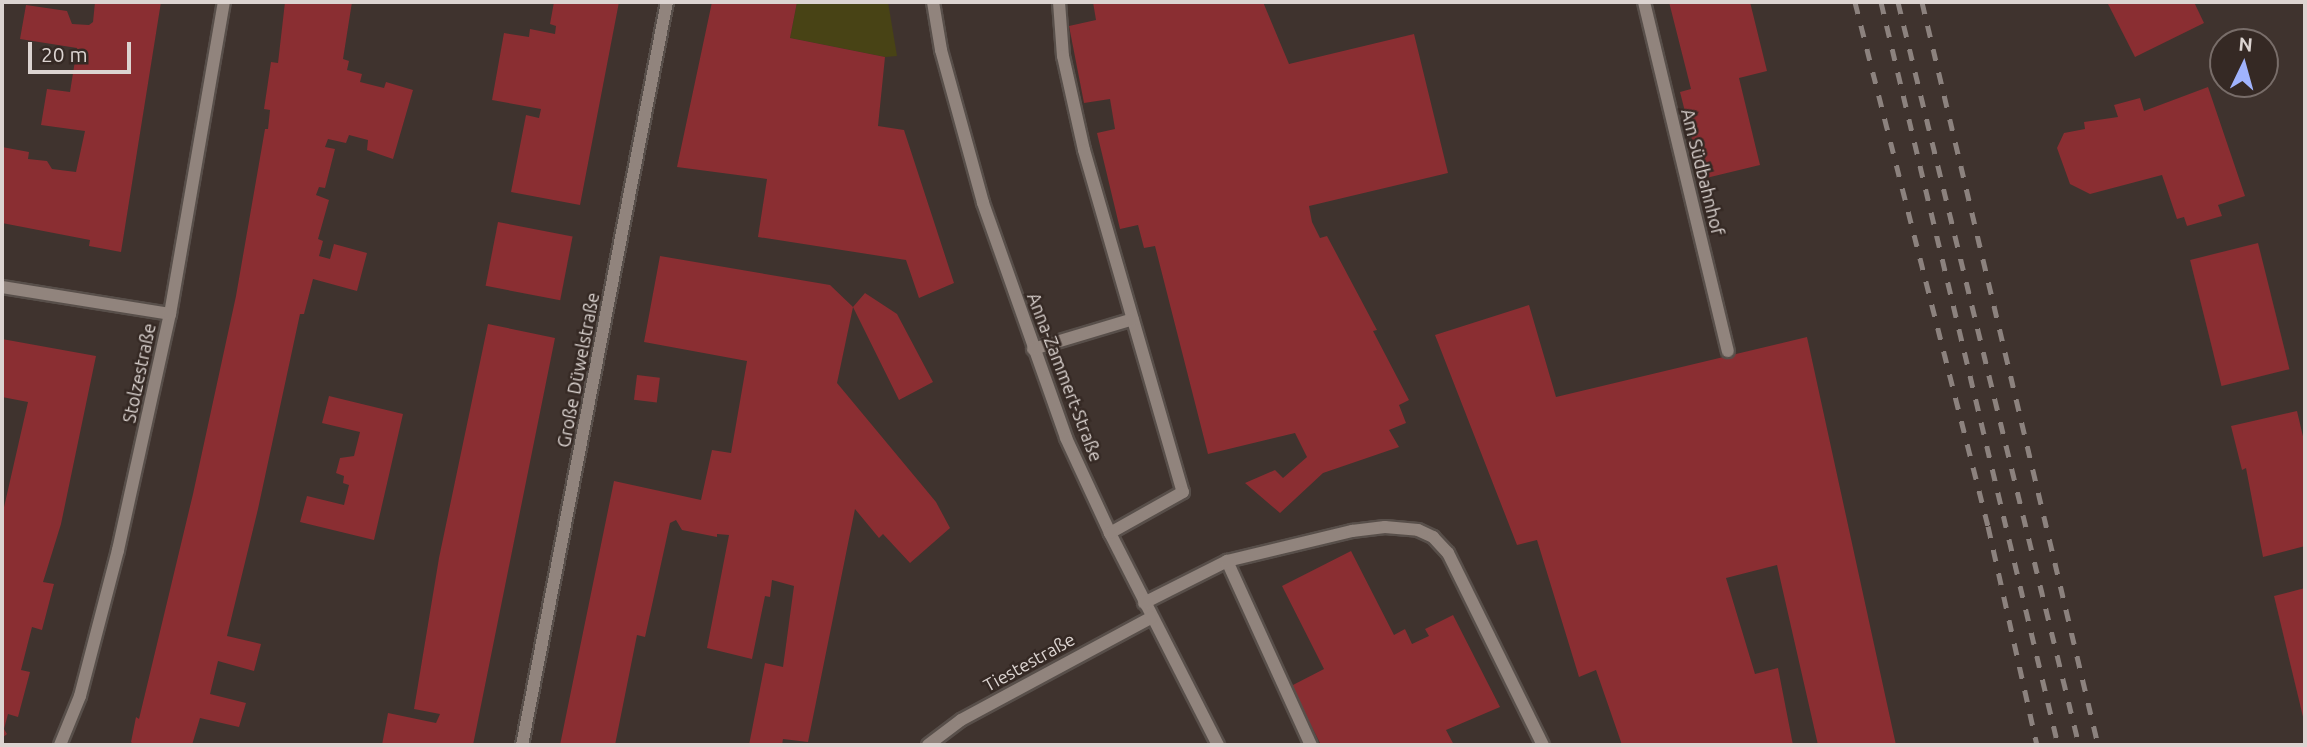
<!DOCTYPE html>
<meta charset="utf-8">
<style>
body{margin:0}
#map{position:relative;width:2307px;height:747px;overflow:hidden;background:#3f332e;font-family:Ubuntu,sans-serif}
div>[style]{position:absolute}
.green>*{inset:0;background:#484315}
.building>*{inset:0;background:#8a2e32;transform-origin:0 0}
.roads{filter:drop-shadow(2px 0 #584f4a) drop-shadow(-2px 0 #584f4a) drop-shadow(0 2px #584f4a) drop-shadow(0 -2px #584f4a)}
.minor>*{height:12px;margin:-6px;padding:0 6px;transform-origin:6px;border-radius:6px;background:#91847d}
.rail>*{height:5px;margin-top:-2.5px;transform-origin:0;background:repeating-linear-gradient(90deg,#8c827e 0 12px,transparent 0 24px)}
span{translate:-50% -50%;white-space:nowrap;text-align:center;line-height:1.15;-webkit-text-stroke:5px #352924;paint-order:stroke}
.street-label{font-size:18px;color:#dcd4d1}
.frame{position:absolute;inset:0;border:4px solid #dcd4d1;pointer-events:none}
.north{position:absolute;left:2209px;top:28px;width:70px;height:70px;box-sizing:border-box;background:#352924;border:2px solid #786d69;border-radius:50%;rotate:5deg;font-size:19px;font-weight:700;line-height:28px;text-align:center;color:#dcd4d1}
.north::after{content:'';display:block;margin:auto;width:24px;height:32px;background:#a0b3fd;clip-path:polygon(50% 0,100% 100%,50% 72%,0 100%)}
.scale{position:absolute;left:28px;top:42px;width:103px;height:32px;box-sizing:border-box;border:4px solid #dcd4d1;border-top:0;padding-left:9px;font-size:21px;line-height:24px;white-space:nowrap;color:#dcd4d1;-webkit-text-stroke:5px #352924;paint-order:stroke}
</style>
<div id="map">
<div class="green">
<div style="clip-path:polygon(797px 2px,888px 2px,897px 56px,885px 57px,790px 38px)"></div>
</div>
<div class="building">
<div style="clip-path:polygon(95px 2px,161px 2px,121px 252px,89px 246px,90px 240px,2px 223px,2px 147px,29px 152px,28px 159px,47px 161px,52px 169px,76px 172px,85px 131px,41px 125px,47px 89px,70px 92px,77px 48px,20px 39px,26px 5px,67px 11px,72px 24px,89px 25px,93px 22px)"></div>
<div style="clip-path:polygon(285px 2px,352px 2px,343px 59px,349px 61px,347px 70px,362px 74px,360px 82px,384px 88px,386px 82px,413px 90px,393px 159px,367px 150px,368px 140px,349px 135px,346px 143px,328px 139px,325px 147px,335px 149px,325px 188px,319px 187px,316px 195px,329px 200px,318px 239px,323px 241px,319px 256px,330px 259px,334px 244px,367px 253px,357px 291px,313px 279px,304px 314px,300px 314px,258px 509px,227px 636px,261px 644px,254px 671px,218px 661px,210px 694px,246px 703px,239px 727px,200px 718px,192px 745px,134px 745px,131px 742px,136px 717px,139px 719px,193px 494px,236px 296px,265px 129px,268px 129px,270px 110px,264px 109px,271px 62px,278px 63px)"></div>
<div style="clip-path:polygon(554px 2px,619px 2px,580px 205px,511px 192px,526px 115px,539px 118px,541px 109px,492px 100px,504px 33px,529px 37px,530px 29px,555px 34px,556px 26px,550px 24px)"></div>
<div style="clip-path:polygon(712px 2px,797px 2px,790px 38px,885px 57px,878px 126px,904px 130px,954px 283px,919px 298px,906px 260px,758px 237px,767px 179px,677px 167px)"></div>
<div style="clip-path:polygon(1093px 2px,1263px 2px,1289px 64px,1414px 34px,1448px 173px,1309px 206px,1312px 222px,1320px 238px,1327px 236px,1377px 330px,1373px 331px,1409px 400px,1399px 405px,1406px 423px,1389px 430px,1399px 447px,1323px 473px,1280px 513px,1245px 483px,1275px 470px,1283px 478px,1307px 457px,1295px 433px,1208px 454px,1155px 246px,1144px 248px,1138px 225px,1120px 229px,1097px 133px,1115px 129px,1110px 99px,1084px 103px,1069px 26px,1096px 20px)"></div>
<div style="clip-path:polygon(1669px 2px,1750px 2px,1767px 71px,1739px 78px,1760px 165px,1702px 179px,1680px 92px,1691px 89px)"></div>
<div style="clip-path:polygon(2107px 2px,2194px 2px,2204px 23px,2135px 57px)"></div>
<div style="clip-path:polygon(2208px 87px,2245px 196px,2218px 205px,2222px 216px,2187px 226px,2184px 217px,2177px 219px,2162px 175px,2090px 194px,2070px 184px,2057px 148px,2064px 133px,2085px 129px,2084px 122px,2118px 117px,2114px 105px,2140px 98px,2144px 111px)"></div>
<div style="left:498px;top:222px;width:76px;height:65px;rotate:11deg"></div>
<div style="left:2258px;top:243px;width:130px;height:70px;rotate:76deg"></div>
<div style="clip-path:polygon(660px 256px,830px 285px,853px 307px,865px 293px,897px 314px,933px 382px,899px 400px,853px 307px,837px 383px,936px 502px,950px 528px,910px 563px,883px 534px,879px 538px,855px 509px,808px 742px,783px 739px,782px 745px,749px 745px,765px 663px,783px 667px,794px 586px,772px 580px,770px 597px,765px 596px,752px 659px,707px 648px,729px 535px,717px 534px,717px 537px,682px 530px,676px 520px,670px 523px,645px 637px,637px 635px,615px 745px,560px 745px,614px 481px,701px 500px,712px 450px,731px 453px,747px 361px,644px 342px)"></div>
<div style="clip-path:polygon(1529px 305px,1556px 397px,1807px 337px,1896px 745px,1818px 745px,1777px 565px,1726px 578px,1755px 674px,1778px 668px,1793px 745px,1622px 745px,1596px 670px,1579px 677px,1537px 540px,1517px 545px,1435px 335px)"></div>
<div style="clip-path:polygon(488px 324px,555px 338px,473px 745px,382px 745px,388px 713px,436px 723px,440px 714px,414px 709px,439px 558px)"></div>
<div style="clip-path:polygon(2px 339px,96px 356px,61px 524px,43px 582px,54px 584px,42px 630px,32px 627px,21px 670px,30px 672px,18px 717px,8px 714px,4px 729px,7px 734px,2px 738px,2px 516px,28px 402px,2px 397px)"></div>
<div style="left:637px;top:375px;width:23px;height:25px;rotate:7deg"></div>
<div style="clip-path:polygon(329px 396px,403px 414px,374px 540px,300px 522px,307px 496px,344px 505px,349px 485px,343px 483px,344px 476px,336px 473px,340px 458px,354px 456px,360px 432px,322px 423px)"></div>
<div style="clip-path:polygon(2297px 411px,2305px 445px,2305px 546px,2263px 557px,2246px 468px,2242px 470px,2231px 426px)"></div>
<div style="clip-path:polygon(1351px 551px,1394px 635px,1405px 629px,1412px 644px,1429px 636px,1425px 629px,1453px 615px,1500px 707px,1446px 730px,1454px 745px,1321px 745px,1291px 686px,1324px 669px,1282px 586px)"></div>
<div style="clip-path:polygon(2305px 588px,2305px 721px,2304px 721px,2274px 596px)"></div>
</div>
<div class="roads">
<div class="minor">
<div style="left:933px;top:2px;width:49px;rotate:80.5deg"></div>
<div style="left:941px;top:50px;width:159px;rotate:74.6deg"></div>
<div style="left:983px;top:203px;width:249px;rotate:70.5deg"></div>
<div style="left:1066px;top:438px;width:105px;rotate:65.1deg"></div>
<div style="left:1110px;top:533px;width:238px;rotate:63deg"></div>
<div style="left:1059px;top:2px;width:54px;rotate:85.8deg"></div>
<div style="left:1063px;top:56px;width:96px;rotate:77.4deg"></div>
<div style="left:1084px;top:150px;width:356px;rotate:73.9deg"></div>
<div style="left:1183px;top:492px;width:84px;rotate:150.7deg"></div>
<div style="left:1644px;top:2px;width:359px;rotate:76.5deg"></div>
<div style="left:2px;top:287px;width:170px;rotate:9.1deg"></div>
<div style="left:1033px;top:349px;width:104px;rotate:-16.7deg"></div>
<div style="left:1227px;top:561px;width:129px;rotate:-13.5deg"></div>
<div style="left:1352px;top:531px;width:33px;rotate:-7deg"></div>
<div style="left:1385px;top:527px;width:33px;rotate:5deg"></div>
<div style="left:1418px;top:530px;width:17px;rotate:25deg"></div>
<div style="left:1433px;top:537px;width:22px;rotate:47deg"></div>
<div style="left:1448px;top:553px;width:214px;rotate:63.7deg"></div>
<div style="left:1144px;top:603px;width:93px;rotate:-26.8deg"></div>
<div style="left:1227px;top:561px;width:202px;rotate:65.5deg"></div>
<div style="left:60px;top:745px;width:53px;rotate:-67.8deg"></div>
<div style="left:80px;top:696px;width:151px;rotate:-75.4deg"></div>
<div style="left:118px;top:550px;width:242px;rotate:-77.6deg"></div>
<div style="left:170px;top:314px;width:317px;rotate:-80.2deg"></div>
<div style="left:522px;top:745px;width:757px;rotate:-78.96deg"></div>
<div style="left:928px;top:745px;width:41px;rotate:-37.1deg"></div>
<div style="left:961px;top:720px;width:217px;rotate:-28.3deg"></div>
</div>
</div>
<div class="rail">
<div style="left:1855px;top:2px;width:541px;rotate:75.76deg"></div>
<div style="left:1988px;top:526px;width:224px;rotate:77.4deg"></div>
<div style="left:1881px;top:2px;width:764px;rotate:76.6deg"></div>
<div style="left:1898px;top:2px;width:765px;rotate:76.31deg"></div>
<div style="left:1922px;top:2px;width:764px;rotate:76.67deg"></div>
</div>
<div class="street-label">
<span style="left:1703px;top:172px;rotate:76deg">Am Südbahnhof</span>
<span style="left:578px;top:370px;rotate:-79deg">Große Düwelstraße</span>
<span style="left:139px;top:373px;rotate:-78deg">Stolzestraße</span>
<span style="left:1065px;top:377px;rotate:69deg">Anna-Zammert-Straße</span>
<span style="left:1029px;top:662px;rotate:-29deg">Tiestestraße</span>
</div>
<div class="frame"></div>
<div class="north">N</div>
<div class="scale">20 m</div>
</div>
